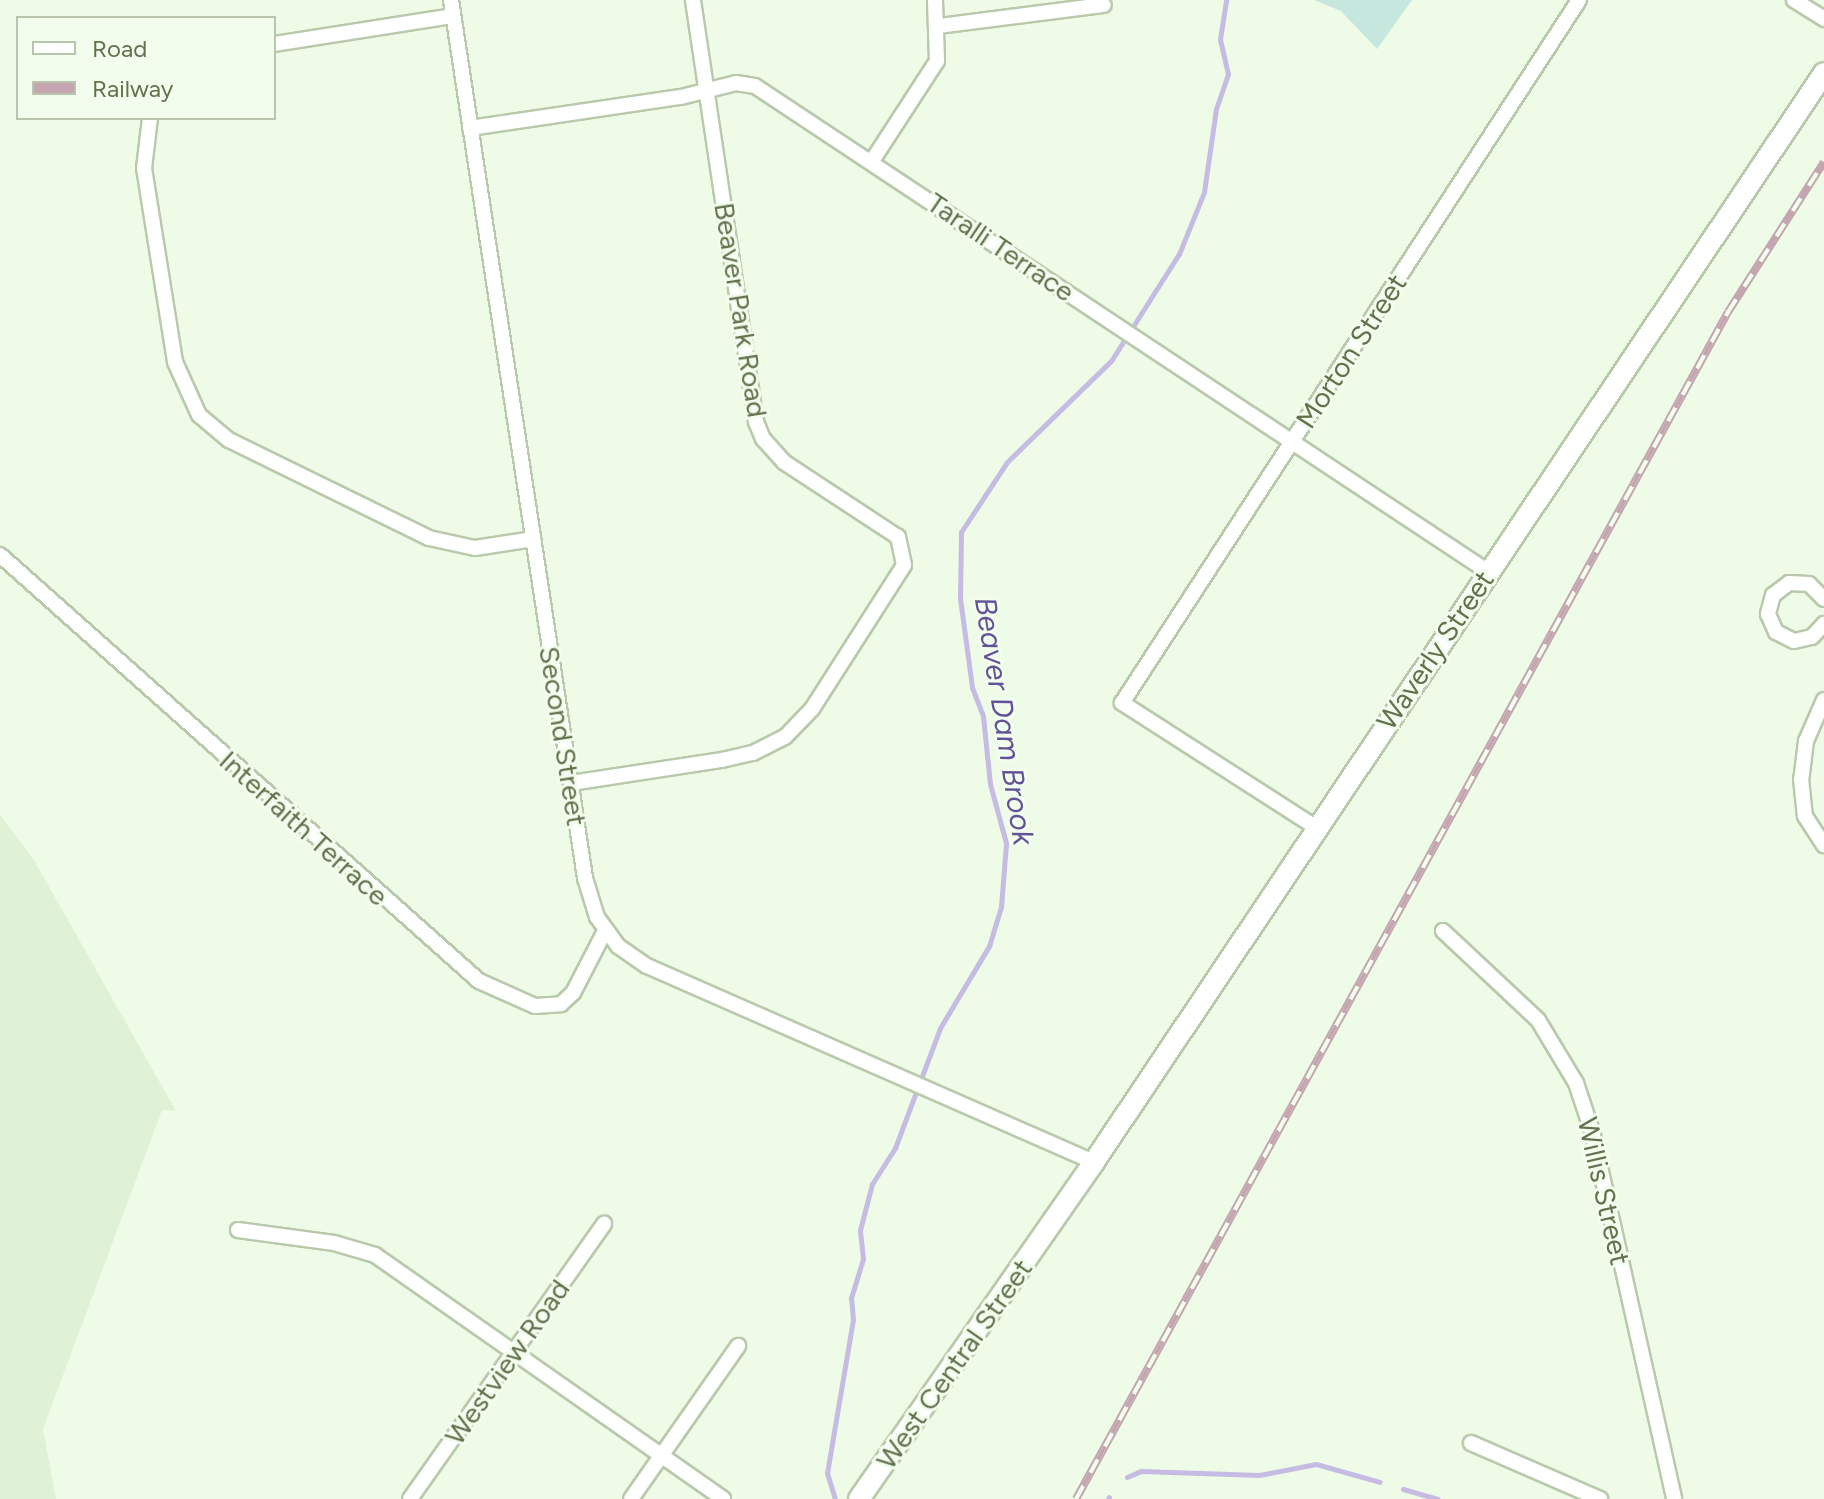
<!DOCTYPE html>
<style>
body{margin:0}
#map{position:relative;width:1824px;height:1499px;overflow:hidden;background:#edfbe7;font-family:Figtree,sans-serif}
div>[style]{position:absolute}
.residential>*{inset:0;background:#e0f2d6}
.green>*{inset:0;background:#c6e7dd}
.stream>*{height:5px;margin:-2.5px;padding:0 2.5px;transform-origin:2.5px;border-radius:2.5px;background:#c6bce3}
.roads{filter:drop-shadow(2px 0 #b9c9ab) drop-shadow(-2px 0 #b9c9ab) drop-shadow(0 2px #b9c9ab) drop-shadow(0 -2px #b9c9ab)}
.minor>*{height:14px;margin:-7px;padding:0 7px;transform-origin:7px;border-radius:7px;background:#fff}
.secondary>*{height:20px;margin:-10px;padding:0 10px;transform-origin:10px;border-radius:10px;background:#fff}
.rail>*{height:8px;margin-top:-4px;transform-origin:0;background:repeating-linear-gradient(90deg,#f2feed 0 15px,#c4a6b1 0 30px);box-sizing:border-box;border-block:2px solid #c4a6b1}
span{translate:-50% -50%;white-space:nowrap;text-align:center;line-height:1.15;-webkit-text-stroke:6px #f2feed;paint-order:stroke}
.street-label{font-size:28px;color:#62724d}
.water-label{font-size:30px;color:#645298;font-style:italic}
.legend{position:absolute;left:16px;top:16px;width:260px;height:104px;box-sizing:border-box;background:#f2feed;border:2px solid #b8c6ad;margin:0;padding:10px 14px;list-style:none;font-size:24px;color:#62724d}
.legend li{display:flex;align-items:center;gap:16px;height:40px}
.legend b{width:40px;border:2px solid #b8c6ad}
</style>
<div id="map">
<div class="residential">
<div style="clip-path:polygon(0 814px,35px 862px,176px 1111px,162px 1110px,43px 1429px,56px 1499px,0 1499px)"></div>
</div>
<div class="green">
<div style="clip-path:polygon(1314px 0,1412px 0,1377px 49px,1341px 11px)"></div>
</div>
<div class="stream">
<div style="left:1127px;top:1477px;width:15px;rotate:-23deg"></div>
<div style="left:1141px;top:1471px;width:118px;rotate:1.9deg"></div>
<div style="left:1259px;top:1475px;width:58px;rotate:-10.9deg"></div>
<div style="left:1316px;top:1464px;width:66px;rotate:15.7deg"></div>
<div style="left:1403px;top:1489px;width:36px;rotate:16deg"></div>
<div style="left:835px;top:1499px;width:27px;rotate:-107deg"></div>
<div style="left:827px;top:1473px;width:155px;rotate:-80.4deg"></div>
<div style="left:853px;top:1320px;width:22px;rotate:-95deg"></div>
<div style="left:851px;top:1298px;width:41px;rotate:-72.9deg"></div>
<div style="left:863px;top:1259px;width:29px;rotate:-96deg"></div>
<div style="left:860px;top:1230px;width:48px;rotate:-75.4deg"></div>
<div style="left:872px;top:1184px;width:43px;rotate:-57.4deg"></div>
<div style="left:895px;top:1148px;width:128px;rotate:-69.4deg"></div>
<div style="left:940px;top:1028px;width:96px;rotate:-59.1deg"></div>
<div style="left:989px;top:946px;width:41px;rotate:-72.9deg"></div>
<div style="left:1001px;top:907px;width:64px;rotate:-85.5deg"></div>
<div style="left:1006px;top:843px;width:61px;rotate:-105.2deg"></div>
<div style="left:990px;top:784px;width:68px;rotate:-95.9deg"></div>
<div style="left:983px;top:716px;width:31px;rotate:-111deg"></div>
<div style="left:972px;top:687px;width:90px;rotate:-97.7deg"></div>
<div style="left:960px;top:598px;width:66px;rotate:-89.1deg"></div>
<div style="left:961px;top:532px;width:84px;rotate:-56.7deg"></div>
<div style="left:1007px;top:462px;width:145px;rotate:-44.2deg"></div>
<div style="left:1111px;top:361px;width:127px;rotate:-57.6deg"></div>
<div style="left:1179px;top:254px;width:67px;rotate:-68deg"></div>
<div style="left:1204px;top:192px;width:84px;rotate:-81.8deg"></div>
<div style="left:1216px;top:109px;width:37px;rotate:-71deg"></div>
<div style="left:1228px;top:74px;width:36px;rotate:-103deg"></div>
<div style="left:1220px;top:39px;width:39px;rotate:-81deg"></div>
<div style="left:1108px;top:1499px;width:2px;rotate:-63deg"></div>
</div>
<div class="roads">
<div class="minor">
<div style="left:451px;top:0;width:888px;rotate:81.32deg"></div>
<div style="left:585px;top:878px;width:41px;rotate:72.9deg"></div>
<div style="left:597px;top:917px;width:36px;rotate:54deg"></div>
<div style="left:618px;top:946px;width:35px;rotate:35deg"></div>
<div style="left:647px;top:966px;width:488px;rotate:23.7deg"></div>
<div style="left:1794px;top:0;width:36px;rotate:32deg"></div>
<div style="left:939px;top:26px;width:166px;rotate:-7.3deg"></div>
<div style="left:274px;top:44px;width:181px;rotate:-8.9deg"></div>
<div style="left:150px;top:118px;width:50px;rotate:96.8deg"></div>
<div style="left:144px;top:168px;width:196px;rotate:80.9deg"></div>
<div style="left:175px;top:362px;width:58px;rotate:65.6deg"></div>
<div style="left:199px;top:415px;width:39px;rotate:40deg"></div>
<div style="left:229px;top:440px;width:223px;rotate:26.1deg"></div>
<div style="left:429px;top:538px;width:47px;rotate:12.3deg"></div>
<div style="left:475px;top:548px;width:59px;rotate:-8.8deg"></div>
<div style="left:470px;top:128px;width:213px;rotate:-8.4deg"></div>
<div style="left:681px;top:97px;width:57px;rotate:-14.3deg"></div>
<div style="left:736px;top:83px;width:19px;rotate:9deg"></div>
<div style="left:755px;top:86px;width:878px;rotate:33.53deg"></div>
<div style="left:872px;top:161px;width:119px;rotate:-57deg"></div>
<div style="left:937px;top:61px;width:61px;rotate:-91.9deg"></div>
<div style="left:0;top:555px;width:641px;rotate:41.65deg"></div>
<div style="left:479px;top:981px;width:61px;rotate:24.1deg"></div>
<div style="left:535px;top:1006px;width:26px;rotate:-4deg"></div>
<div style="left:561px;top:1004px;width:16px;rotate:-43deg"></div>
<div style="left:573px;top:993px;width:70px;rotate:-62.7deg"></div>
<div style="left:1824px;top:599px;width:21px;rotate:-135deg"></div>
<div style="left:1809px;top:584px;width:20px;rotate:-177deg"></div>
<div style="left:1789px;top:583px;width:20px;rotate:143deg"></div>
<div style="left:1773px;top:595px;width:20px;rotate:105deg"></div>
<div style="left:1768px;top:614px;width:20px;rotate:66deg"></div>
<div style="left:1776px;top:632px;width:20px;rotate:27deg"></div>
<div style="left:1794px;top:641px;width:18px;rotate:-13deg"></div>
<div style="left:1812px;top:637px;width:18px;rotate:-47deg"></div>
<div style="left:1824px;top:700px;width:45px;rotate:113.7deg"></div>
<div style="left:1806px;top:741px;width:38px;rotate:97deg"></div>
<div style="left:1801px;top:779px;width:37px;rotate:84deg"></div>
<div style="left:1805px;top:816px;width:35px;rotate:57deg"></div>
<div style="left:571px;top:783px;width:153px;rotate:-8.7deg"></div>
<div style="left:722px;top:760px;width:32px;rotate:-13deg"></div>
<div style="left:753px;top:753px;width:36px;rotate:-27deg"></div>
<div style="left:785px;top:737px;width:39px;rotate:-46deg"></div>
<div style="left:812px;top:709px;width:171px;rotate:-57.4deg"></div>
<div style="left:904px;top:565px;width:29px;rotate:-102deg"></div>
<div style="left:898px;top:537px;width:136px;rotate:-146.7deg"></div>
<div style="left:784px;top:462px;width:31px;rotate:-132deg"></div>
<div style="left:763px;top:439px;width:18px;rotate:-112deg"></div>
<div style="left:756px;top:422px;width:427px;rotate:-98.5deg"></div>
<div style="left:1317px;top:828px;width:232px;rotate:-147.3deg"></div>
<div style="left:1122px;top:703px;width:838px;rotate:-56.97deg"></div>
<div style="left:1443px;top:931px;width:130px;rotate:43.1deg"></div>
<div style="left:1538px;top:1020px;width:74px;rotate:58.9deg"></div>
<div style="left:1576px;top:1083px;width:51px;rotate:71.6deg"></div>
<div style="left:1592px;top:1131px;width:377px;rotate:77.4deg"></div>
<div style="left:238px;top:1230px;width:97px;rotate:7.7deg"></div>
<div style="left:334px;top:1243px;width:43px;rotate:16.3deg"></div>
<div style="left:375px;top:1255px;width:425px;rotate:35deg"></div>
<div style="left:1471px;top:1443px;width:141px;rotate:23.5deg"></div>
<div style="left:410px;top:1499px;width:337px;rotate:-54.8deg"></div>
<div style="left:631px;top:1499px;width:187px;rotate:-55deg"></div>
</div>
<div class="secondary">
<div style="left:859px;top:1499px;width:411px;rotate:-55.1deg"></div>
<div style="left:1094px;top:1162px;width:1311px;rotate:-56.16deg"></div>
</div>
</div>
<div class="rail">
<div style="left:1076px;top:1499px;width:1354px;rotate:-61.22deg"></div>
<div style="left:1728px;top:312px;width:178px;rotate:-57.4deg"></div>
</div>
<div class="street-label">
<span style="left:1001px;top:247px;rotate:34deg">Taralli Terrace</span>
<span style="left:741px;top:310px;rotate:81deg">Beaver Park Road</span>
<span style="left:1351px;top:351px;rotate:-57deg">Morton Street</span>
<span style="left:1435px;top:650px;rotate:-56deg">Waverly Street</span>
<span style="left:563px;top:736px;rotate:81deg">Second Street</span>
<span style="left:304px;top:828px;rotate:42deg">Interfaith Terrace</span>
<span style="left:1604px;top:1191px;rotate:77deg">Willis Street</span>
<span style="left:507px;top:1362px;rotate:-55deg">Westview Road</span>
<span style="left:954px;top:1364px;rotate:-55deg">West Central Street</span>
</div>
<div class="water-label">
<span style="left:1004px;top:721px;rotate:81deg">Beaver Dam Brook</span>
</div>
<ul class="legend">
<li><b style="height:10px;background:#fff"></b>Road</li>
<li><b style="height:10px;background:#c4a6b1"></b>Railway</li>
</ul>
</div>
